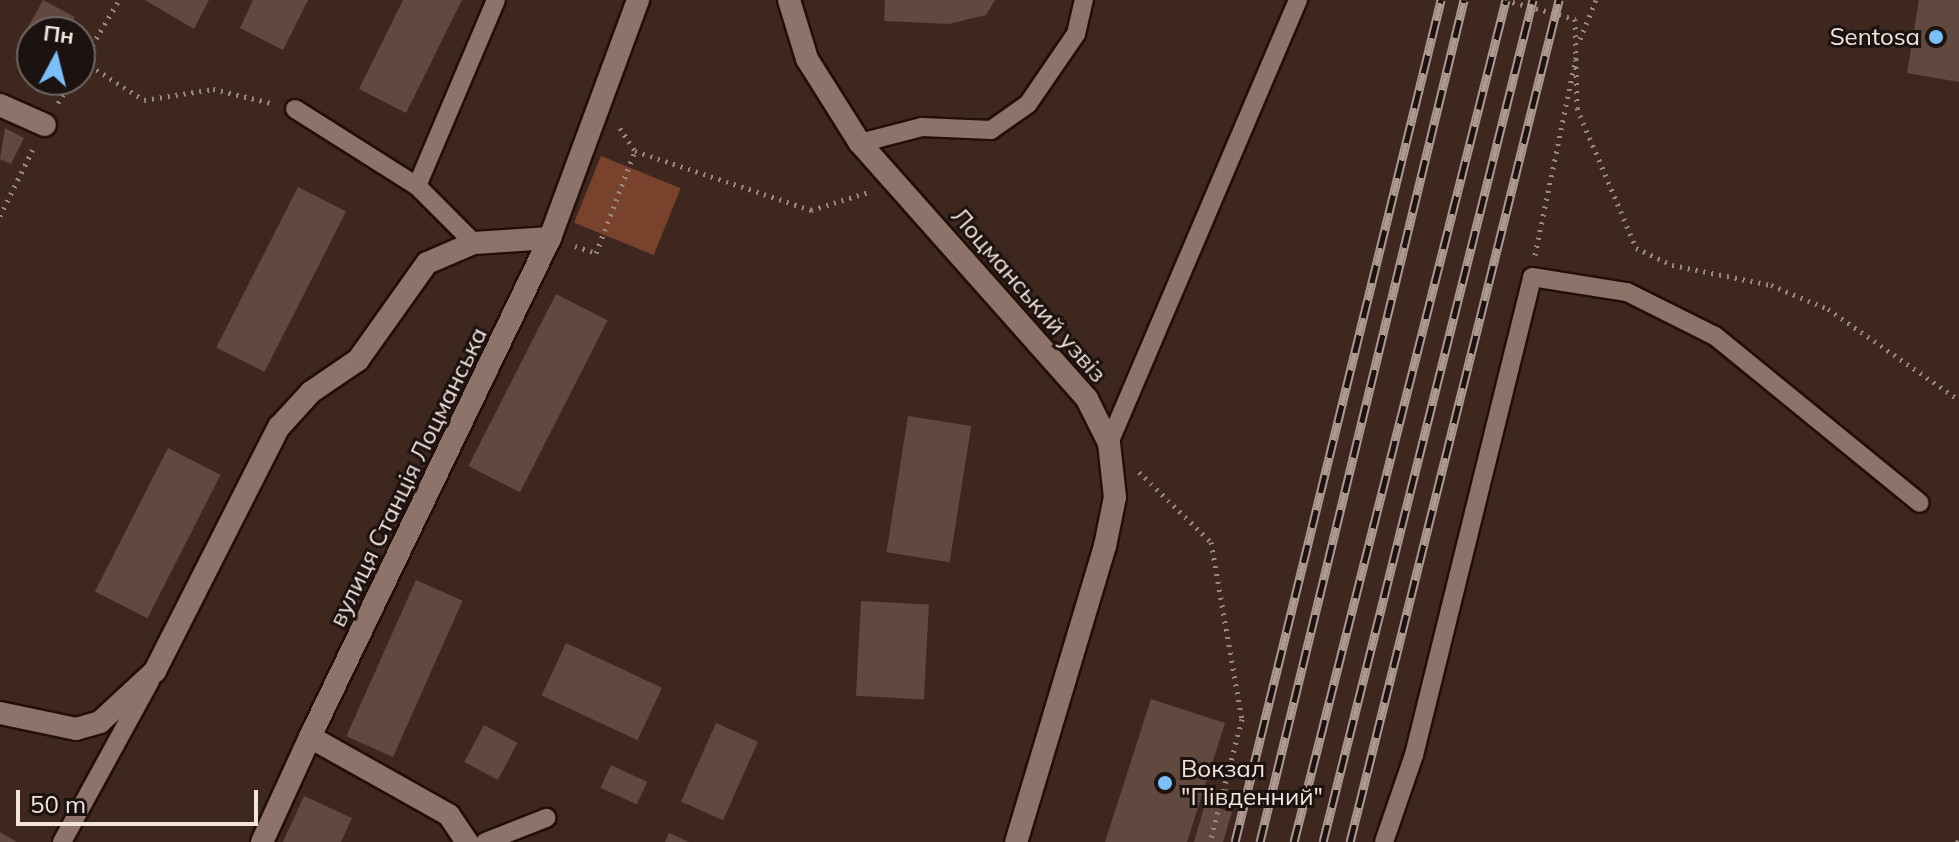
<!DOCTYPE html>
<meta charset="utf-8">
<style>
body{margin:0}
#map{position:relative;width:1959px;height:842px;overflow:hidden;background:#3d271e;font-family:Mulish,sans-serif}
div>[style]{position:absolute}
.green>*{inset:0;background:#78422d;transform-origin:0 0}
.building>*{inset:0;background:#61493f;transform-origin:0 0}
.path>*{height:5px;margin-top:-2.5px;transform-origin:0;background:repeating-linear-gradient(90deg,#9a8880 0 2px,transparent 0 8px)}
.roads{filter:drop-shadow(2px 0 #230f07) drop-shadow(-2px 0 #230f07) drop-shadow(0 2px #230f07) drop-shadow(0 -2px #230f07)}
.service>*{height:18px;margin:-9px;padding:0 9px;transform-origin:9px;border-radius:9px;background:#8d7369}
.minor>*{height:22px;margin:-11px;padding:0 11px;transform-origin:11px;border-radius:11px;background:#8d7369}
.rail>*{height:9px;margin-top:-4.5px;transform-origin:0;background:repeating-linear-gradient(90deg,#1c120f 0 18px,#ab9992 0 36px);box-sizing:border-box;border-block:2px solid #ab9992}
.dots>*{width:22px;height:22px;translate:-50% -50%;box-sizing:border-box;border:4px solid #1c120f;border-radius:50%}
span{translate:-50% -50%;white-space:nowrap;text-align:center;line-height:1.15;-webkit-text-stroke:6px #1c120f;paint-order:stroke}
.poi-label{font-size:24px;color:#f2e3dd}
.right{translate:-100% -50%;text-align:right}
.left{translate:0 -50%;text-align:left}
.street-label{font-size:24px;color:#f2e3dd}
.north{position:absolute;left:16px;top:16px;width:80px;height:80px;box-sizing:border-box;background:#1c120f;border:2px solid #726661;border-radius:50%;rotate:7deg;font-size:22px;font-weight:700;line-height:32px;text-align:center;color:#f2e3dd}
.north::after{content:'';display:block;margin:auto;width:28px;height:36px;background:#7abff8;clip-path:polygon(50% 0,100% 100%,50% 72%,0 100%)}
.scale{position:absolute;left:16px;top:790px;width:242px;height:36px;box-sizing:border-box;border:4px solid #f2e3dd;border-top:0;padding-left:10px;font-size:24px;line-height:28px;white-space:nowrap;color:#f2e3dd;-webkit-text-stroke:6px #1c120f;paint-order:stroke}
</style>
<div id="map">
<div class="green">
<div style="left:601px;top:156px;width:86px;height:72px;rotate:22deg"></div>
</div>
<div class="building">
<div style="clip-path:polygon(43px 0,75px 17px,67px 32px,32px 32px,32px 50px,19px 43px)"></div>
<div style="clip-path:polygon(145px 0,209px 0,194px 29px)"></div>
<div style="clip-path:polygon(253px 0,308px 0,283px 50px,240px 28px)"></div>
<div style="clip-path:polygon(403px 0,462px 0,406px 113px,359px 89px)"></div>
<div style="clip-path:polygon(885px 0,995px 0,986px 15px,949px 24px,884px 21px)"></div>
<div style="clip-path:polygon(1919px 0,1959px 0,1959px 82px,1907px 73px)"></div>
<div style="clip-path:polygon(5px 128px,24px 138px,11px 164px,0 159px)"></div>
<div style="left:298px;top:187px;width:54px;height:180px;rotate:27deg"></div>
<div style="left:556px;top:294px;width:58px;height:193px;rotate:27deg"></div>
<div style="left:908px;top:416px;width:64px;height:138px;rotate:9deg"></div>
<div style="left:168px;top:448px;width:59px;height:161px;rotate:27deg"></div>
<div style="left:416px;top:580px;width:51px;height:171px;rotate:24deg"></div>
<div style="left:861px;top:601px;width:68px;height:95px;rotate:3deg"></div>
<div style="left:566px;top:643px;width:106px;height:58px;rotate:25deg"></div>
<div style="clip-path:polygon(1151px 699px,1225px 723px,1187px 842px,1105px 842px)"></div>
<div style="left:716px;top:723px;width:46px;height:86px;rotate:24deg"></div>
<div style="left:484px;top:725px;width:38px;height:42px;rotate:28deg"></div>
<div style="left:611px;top:765px;width:40px;height:25px;rotate:25deg"></div>
<div style="clip-path:polygon(304px 796px,352px 818px,341px 842px,283px 842px)"></div>
<div style="clip-path:polygon(1205px 804px,1232px 812px,1223px 842px,1194px 842px)"></div>
<div style="clip-path:polygon(0 832px,17px 842px,0 842px)"></div>
<div style="clip-path:polygon(669px 833px,689px 842px,665px 842px)"></div>
</div>
<div class="path">
<div style="left:1505px;top:0;width:73px;rotate:15.2deg"></div>
<div style="left:1575px;top:19px;width:89px;rotate:88.7deg"></div>
<div style="left:1577px;top:108px;width:152px;rotate:67.1deg"></div>
<div style="left:1636px;top:248px;width:40px;rotate:25deg"></div>
<div style="left:1672px;top:265px;width:101px;rotate:11.4deg"></div>
<div style="left:1771px;top:285px;width:62px;rotate:22.8deg"></div>
<div style="left:1828px;top:309px;width:160px;rotate:34.8deg"></div>
<div style="left:1580px;top:39px;width:42px;rotate:-67.7deg"></div>
<div style="left:83px;top:61px;width:72px;rotate:32.6deg"></div>
<div style="left:144px;top:100px;width:70px;rotate:-9.1deg"></div>
<div style="left:213px;top:89px;width:60px;rotate:13.6deg"></div>
<div style="left:80px;top:66px;width:77px;rotate:-59.4deg"></div>
<div style="left:58px;top:103px;width:27px;rotate:-59deg"></div>
<div style="left:620px;top:128px;width:27px;rotate:57deg"></div>
<div style="left:635px;top:151px;width:186px;rotate:18.5deg"></div>
<div style="left:811px;top:210px;width:61px;rotate:-17.2deg"></div>
<div style="left:0;top:216px;width:77px;rotate:-63.8deg"></div>
<div style="left:575px;top:246px;width:22px;rotate:18deg"></div>
<div style="left:596px;top:253px;width:109px;rotate:-69.1deg"></div>
<div style="left:1535px;top:255px;width:202px;rotate:-78.3deg"></div>
<div style="left:1139px;top:472px;width:100px;rotate:44.2deg"></div>
<div style="left:1211px;top:542px;width:180px;rotate:80.1deg"></div>
<div style="left:1242px;top:719px;width:127px;rotate:104.6deg"></div>
<div style="left:1225px;top:791px;width:57px;rotate:14.3deg"></div>
<div style="left:1958px;top:842px;width:6px;rotate:-81deg"></div>
</div>
<div class="roads">
<div class="service">
<div style="left:295px;top:109px;width:144px;rotate:32.3deg"></div>
<div style="left:860px;top:143px;width:64px;rotate:-14.5deg"></div>
<div style="left:922px;top:127px;width:69px;rotate:2.5deg"></div>
<div style="left:991px;top:130px;width:45px;rotate:-35.1deg"></div>
<div style="left:1028px;top:104px;width:85px;rotate:-55.6deg"></div>
<div style="left:1076px;top:34px;width:35px;rotate:-77deg"></div>
<div style="left:474px;top:243px;width:81px;rotate:-135deg"></div>
<div style="left:417px;top:186px;width:202px;rotate:-67deg"></div>
<div style="left:1109px;top:443px;width:482px;rotate:-66.9deg"></div>
<div style="left:62px;top:842px;width:183px;rotate:-61.3deg"></div>
<div style="left:485px;top:842px;width:66px;rotate:-21.5deg"></div>
<div style="left:1384px;top:842px;width:92px;rotate:-71deg"></div>
<div style="left:1414px;top:755px;width:492px;rotate:-76.1deg"></div>
<div style="left:1532px;top:277px;width:96px;rotate:9deg"></div>
<div style="left:1627px;top:292px;width:98px;rotate:26.6deg"></div>
<div style="left:1715px;top:336px;width:264px;rotate:39.2deg"></div>
</div>
<div class="minor">
<div style="left:789px;top:0;width:62px;rotate:73deg"></div>
<div style="left:807px;top:59px;width:99px;rotate:57.8deg"></div>
<div style="left:860px;top:143px;width:342px;rotate:48.4deg"></div>
<div style="left:1087px;top:399px;width:49px;rotate:63.4deg"></div>
<div style="left:1109px;top:443px;width:54px;rotate:83.7deg"></div>
<div style="left:1115px;top:497px;width:50px;rotate:101.5deg"></div>
<div style="left:1105px;top:546px;width:309px;rotate:106.7deg"></div>
<div style="left:0;top:105px;width:49px;rotate:24deg"></div>
<div style="left:0;top:713px;width:78px;rotate:11.9deg"></div>
<div style="left:76px;top:729px;width:25px;rotate:-16deg"></div>
<div style="left:100px;top:722px;width:75px;rotate:-42.8deg"></div>
<div style="left:155px;top:671px;width:274px;rotate:-63.1deg"></div>
<div style="left:279px;top:427px;width:47px;rotate:-47.6deg"></div>
<div style="left:311px;top:392px;width:57px;rotate:-34.2deg"></div>
<div style="left:358px;top:360px;width:119px;rotate:-54.6deg"></div>
<div style="left:427px;top:263px;width:51px;rotate:-23.1deg"></div>
<div style="left:474px;top:243px;width:76px;rotate:-3.8deg"></div>
<div style="left:262px;top:842px;width:115px;rotate:-65.4deg"></div>
<div style="left:467px;top:842px;width:32px;rotate:-124deg"></div>
<div style="left:449px;top:815px;width:159px;rotate:-150.7deg"></div>
<div style="left:310px;top:737px;width:554px;rotate:-64.31deg"></div>
<div style="left:550px;top:238px;width:254px;rotate:-69.7deg"></div>
</div>
</div>
<div class="rail">
<div style="left:1235px;top:842px;width:867px;rotate:-76.25deg"></div>
<div style="left:1260px;top:842px;width:866px;rotate:-76.38deg"></div>
<div style="left:1294px;top:842px;width:868px;rotate:-75.87deg"></div>
<div style="left:1323px;top:842px;width:868px;rotate:-76deg"></div>
<div style="left:1350px;top:842px;width:868px;rotate:-76.06deg"></div>
</div>
<div class="dots">
<div style="left:1936px;top:37px;background:#7abff8"></div>
<div style="left:1165px;top:783px;background:#7abff8"></div>
</div>
<div class="poi-label">
<span class="right" style="left:1920px;top:37px">Sentosa</span>
<span class="left" style="left:1181px;top:783px">Вокзал<br>"Південний"</span>
</div>
<div class="street-label">
<span style="left:1029px;top:295px;rotate:49deg">Лоцманський узвіз</span>
<span style="left:408px;top:477px;rotate:-64deg">вулиця Станція Лоцманська</span>
</div>
<div class="north">Пн</div>
<div class="scale">50 m</div>
</div>
